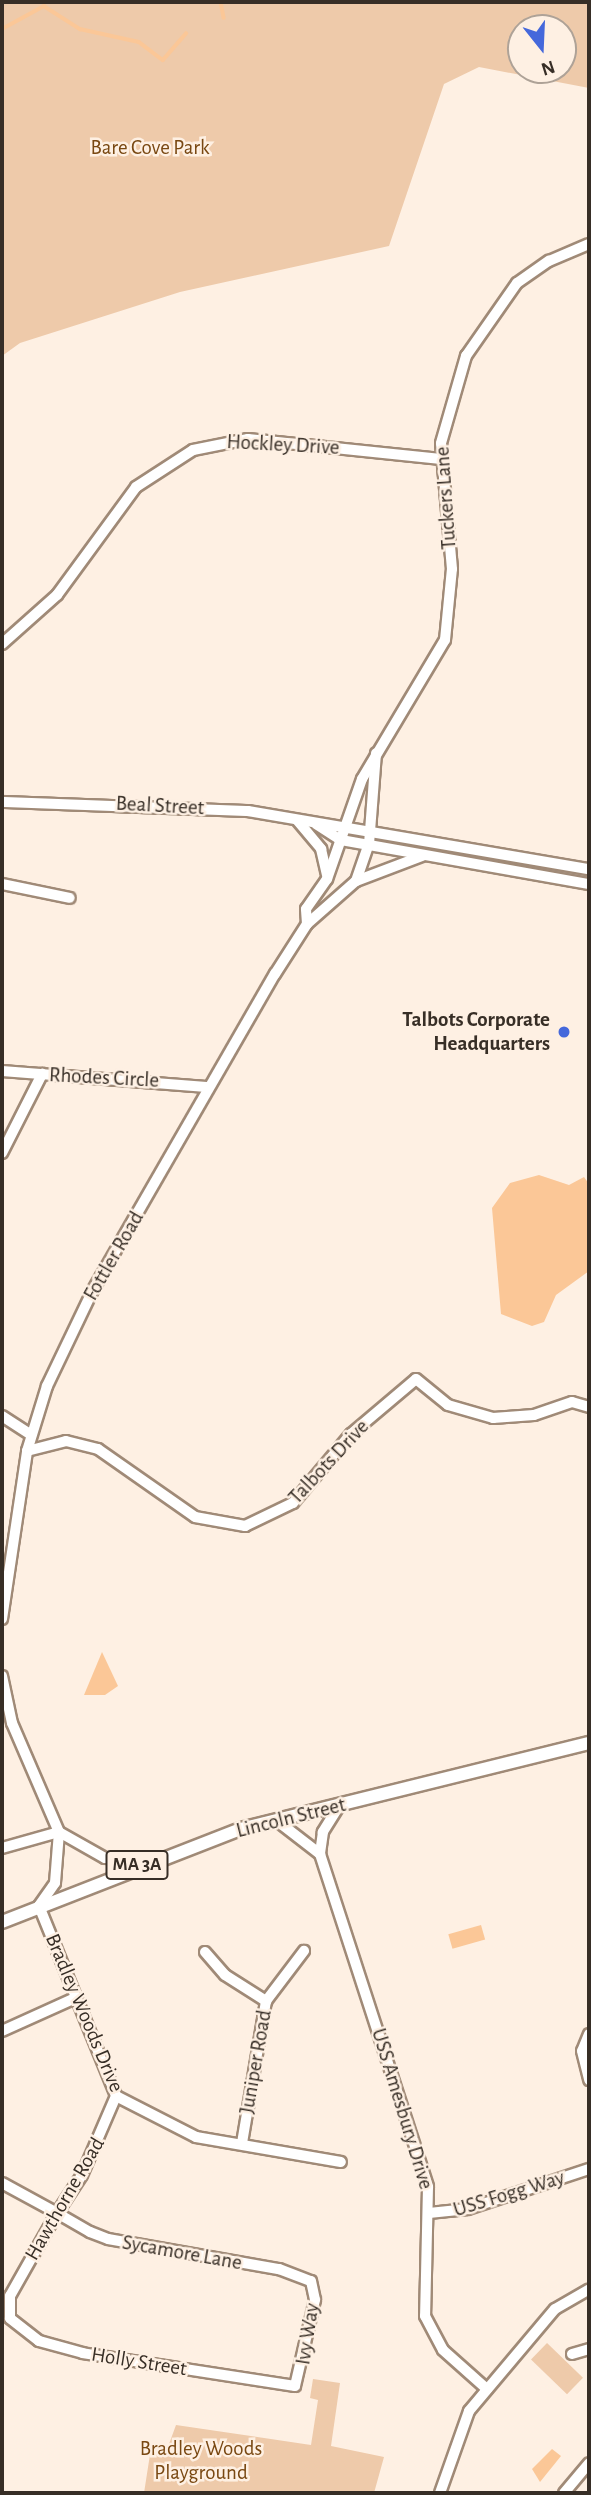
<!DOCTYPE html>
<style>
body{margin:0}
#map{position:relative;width:591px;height:2495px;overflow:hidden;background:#fef0e3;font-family:"Alegreya Sans",sans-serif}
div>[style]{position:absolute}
.green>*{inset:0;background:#eecaaa;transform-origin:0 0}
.water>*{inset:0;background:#fbc797;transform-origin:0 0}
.stream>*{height:3.5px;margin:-1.75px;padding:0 1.75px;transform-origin:1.75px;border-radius:1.75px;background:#fbc797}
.roads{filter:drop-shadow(2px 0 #a08a77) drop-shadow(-2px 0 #a08a77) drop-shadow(0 2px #a08a77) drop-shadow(0 -2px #a08a77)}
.minor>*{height:10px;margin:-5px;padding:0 5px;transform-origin:5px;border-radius:5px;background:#fff}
.major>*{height:12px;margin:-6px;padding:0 6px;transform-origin:6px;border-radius:6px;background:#fff}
.dots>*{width:19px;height:19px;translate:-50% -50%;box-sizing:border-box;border:4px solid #fef0e3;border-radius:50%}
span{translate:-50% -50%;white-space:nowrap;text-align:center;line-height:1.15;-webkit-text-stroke:5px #fef0e3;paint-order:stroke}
.shield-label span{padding:2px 5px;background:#fef0e3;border:2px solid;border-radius:5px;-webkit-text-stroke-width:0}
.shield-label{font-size:19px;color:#372e26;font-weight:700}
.park-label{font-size:21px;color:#794812}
.street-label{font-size:21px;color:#372e26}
.poi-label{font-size:21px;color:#372e26;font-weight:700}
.right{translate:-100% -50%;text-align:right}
.frame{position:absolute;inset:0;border:4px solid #372e26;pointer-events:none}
.north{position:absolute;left:507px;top:14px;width:70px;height:70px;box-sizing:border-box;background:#fef0e3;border:2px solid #aea297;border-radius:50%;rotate:162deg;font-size:19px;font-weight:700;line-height:28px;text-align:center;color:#372e26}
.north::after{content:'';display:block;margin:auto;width:24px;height:32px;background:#4568db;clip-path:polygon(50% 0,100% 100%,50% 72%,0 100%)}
</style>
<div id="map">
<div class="green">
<div style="clip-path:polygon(evenodd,2px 2px,589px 2px,589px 88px,479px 67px,444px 84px,389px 246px,180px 292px,20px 343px,2px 356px,2px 2px,521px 28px,563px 28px,563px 70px,521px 70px,521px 28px)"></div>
<div style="left:547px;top:2343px;width:50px;height:23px;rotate:44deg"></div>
<div style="clip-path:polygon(313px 2379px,340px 2383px,331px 2446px,384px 2457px,374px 2493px,144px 2493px,151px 2448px,165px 2455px,176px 2425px,311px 2445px,318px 2400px,310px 2398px)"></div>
</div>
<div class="water">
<div style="clip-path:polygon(539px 1175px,569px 1185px,584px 1177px,589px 1184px,589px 1271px,556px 1295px,544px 1322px,532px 1326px,501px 1314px,492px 1208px,510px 1183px)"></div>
<div style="clip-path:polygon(102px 1652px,118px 1686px,105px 1695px,84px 1695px)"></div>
<div style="left:481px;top:1925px;width:15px;height:34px;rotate:74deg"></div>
<div style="clip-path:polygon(552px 2449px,561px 2456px,540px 2482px,532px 2469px)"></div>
</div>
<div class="stream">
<div style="left:221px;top:2px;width:16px;rotate:79deg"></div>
<div style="left:2px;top:29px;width:48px;rotate:-28.7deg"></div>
<div style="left:44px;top:6px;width:43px;rotate:32.6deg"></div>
<div style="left:80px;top:29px;width:60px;rotate:12.4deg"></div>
<div style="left:139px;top:42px;width:30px;rotate:37deg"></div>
<div style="left:163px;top:60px;width:35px;rotate:-49deg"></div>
</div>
<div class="roads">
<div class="minor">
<div style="left:2px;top:644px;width:74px;rotate:-41.7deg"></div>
<div style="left:57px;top:595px;width:134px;rotate:-53.8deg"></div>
<div style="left:136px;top:487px;width:68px;rotate:-33deg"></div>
<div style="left:193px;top:450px;width:56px;rotate:-11.3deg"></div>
<div style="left:248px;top:439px;width:194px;rotate:5.9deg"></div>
<div style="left:2px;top:802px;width:246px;rotate:2.1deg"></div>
<div style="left:248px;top:811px;width:346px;rotate:9.7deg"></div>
<div style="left:297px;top:820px;width:38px;rotate:50deg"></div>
<div style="left:321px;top:849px;width:26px;rotate:77deg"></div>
<div style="left:316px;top:824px;width:30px;rotate:33deg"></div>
<div style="left:341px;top:840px;width:252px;rotate:10.1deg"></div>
<div style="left:356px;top:881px;width:71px;rotate:-20.7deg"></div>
<div style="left:2px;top:884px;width:69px;rotate:11.6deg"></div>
<div style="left:307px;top:924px;width:15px;rotate:-94deg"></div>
<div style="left:306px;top:909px;width:37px;rotate:-55deg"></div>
<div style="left:327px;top:879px;width:106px;rotate:-70.7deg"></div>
<div style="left:362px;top:779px;width:162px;rotate:-59.2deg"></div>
<div style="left:445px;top:640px;width:71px;rotate:-84.4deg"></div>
<div style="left:452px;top:569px;width:126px;rotate:-95deg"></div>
<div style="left:441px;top:443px;width:91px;rotate:-74deg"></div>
<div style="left:466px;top:356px;width:89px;rotate:-55.1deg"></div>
<div style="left:517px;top:283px;width:39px;rotate:-35deg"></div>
<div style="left:549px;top:261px;width:43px;rotate:-23deg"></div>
<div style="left:2px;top:1071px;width:205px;rotate:4.5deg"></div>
<div style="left:2px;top:1153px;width:89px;rotate:-63.1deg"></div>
<div style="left:2px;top:1416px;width:35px;rotate:33deg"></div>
<div style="left:27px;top:1451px;width:40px;rotate:-14.4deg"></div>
<div style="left:66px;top:1441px;width:33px;rotate:14deg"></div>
<div style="left:98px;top:1449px;width:118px;rotate:35deg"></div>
<div style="left:195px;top:1517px;width:51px;rotate:10.2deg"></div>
<div style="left:245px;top:1526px;width:53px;rotate:-25.6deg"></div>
<div style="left:293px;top:1503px;width:90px;rotate:-50deg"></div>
<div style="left:351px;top:1434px;width:85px;rotate:-40.2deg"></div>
<div style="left:416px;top:1379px;width:41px;rotate:39.1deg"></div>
<div style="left:448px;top:1405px;width:47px;rotate:16.1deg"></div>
<div style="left:493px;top:1418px;width:41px;rotate:-4.2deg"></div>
<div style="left:534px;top:1415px;width:40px;rotate:-18.9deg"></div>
<div style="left:572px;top:1402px;width:18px;rotate:16deg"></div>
<div style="left:2px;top:1619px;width:170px;rotate:-81.5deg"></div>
<div style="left:27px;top:1451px;width:68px;rotate:-72.9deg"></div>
<div style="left:47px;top:1386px;width:106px;rotate:-64.4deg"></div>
<div style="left:93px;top:1290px;width:365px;rotate:-60.1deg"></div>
<div style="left:275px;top:974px;width:59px;rotate:-57.4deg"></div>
<div style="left:307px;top:924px;width:65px;rotate:-41.3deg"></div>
<div style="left:356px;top:881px;width:39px;rotate:-71deg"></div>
<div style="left:369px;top:844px;width:91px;rotate:-85.6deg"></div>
<div style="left:2px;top:1676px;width:48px;rotate:78deg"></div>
<div style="left:12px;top:1723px;width:119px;rotate:66.7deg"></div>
<div style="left:59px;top:1832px;width:51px;rotate:94.5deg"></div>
<div style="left:55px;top:1883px;width:28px;rotate:125deg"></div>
<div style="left:39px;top:1906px;width:205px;rotate:67.9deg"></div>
<div style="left:116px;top:2096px;width:90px;rotate:27.1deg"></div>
<div style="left:196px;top:2137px;width:147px;rotate:9.8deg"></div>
<div style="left:339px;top:1806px;width:31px;rotate:122deg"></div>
<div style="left:323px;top:1832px;width:22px;rotate:98deg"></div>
<div style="left:320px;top:1854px;width:350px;rotate:72deg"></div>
<div style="left:428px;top:2187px;width:129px;rotate:91.3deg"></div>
<div style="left:425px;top:2316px;width:38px;rotate:62deg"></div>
<div style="left:443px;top:2350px;width:59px;rotate:41.6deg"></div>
<div style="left:276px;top:1820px;width:56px;rotate:37.7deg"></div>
<div style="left:59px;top:1832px;width:53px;rotate:29.5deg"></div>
<div style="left:105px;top:1858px;width:42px;rotate:2.7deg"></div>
<div style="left:2px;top:1848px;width:59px;rotate:-15.7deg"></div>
<div style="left:205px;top:1952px;width:30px;rotate:49deg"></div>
<div style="left:225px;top:1975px;width:49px;rotate:32.4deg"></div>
<div style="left:2px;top:2031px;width:80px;rotate:-24.3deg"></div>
<div style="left:589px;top:2034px;width:18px;rotate:112deg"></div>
<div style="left:582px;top:2051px;width:30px;rotate:76deg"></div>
<div style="left:242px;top:2143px;width:144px;rotate:-80.4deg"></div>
<div style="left:266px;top:2001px;width:63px;rotate:-52.8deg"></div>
<div style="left:2px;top:2183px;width:63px;rotate:28.6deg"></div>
<div style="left:57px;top:2213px;width:38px;rotate:30deg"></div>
<div style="left:90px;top:2232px;width:19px;rotate:21deg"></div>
<div style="left:108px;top:2239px;width:174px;rotate:10deg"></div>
<div style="left:279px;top:2269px;width:34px;rotate:21deg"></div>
<div style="left:311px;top:2281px;width:19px;rotate:78deg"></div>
<div style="left:315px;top:2300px;width:88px;rotate:103.1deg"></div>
<div style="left:295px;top:2386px;width:215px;rotate:-171.2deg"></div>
<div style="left:83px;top:2353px;width:46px;rotate:-164.7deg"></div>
<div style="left:39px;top:2341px;width:37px;rotate:-142deg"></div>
<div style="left:10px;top:2318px;width:22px;rotate:-90deg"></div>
<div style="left:10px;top:2296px;width:95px;rotate:-60.5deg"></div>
<div style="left:57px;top:2213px;width:45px;rotate:-56.7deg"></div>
<div style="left:82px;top:2175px;width:86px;rotate:-66.7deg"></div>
<div style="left:429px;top:2213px;width:39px;rotate:-6deg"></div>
<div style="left:468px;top:2209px;width:127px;rotate:-18.3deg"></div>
<div style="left:572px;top:2354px;width:18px;rotate:-16deg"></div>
<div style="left:440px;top:2493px;width:87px;rotate:-70.5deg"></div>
<div style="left:469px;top:2411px;width:133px;rotate:-49.9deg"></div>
<div style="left:555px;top:2309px;width:39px;rotate:-30deg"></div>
<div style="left:564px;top:2493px;width:39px;rotate:-50deg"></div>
</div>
<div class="major">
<div style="left:2px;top:1922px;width:256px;rotate:-21.3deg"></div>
<div style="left:241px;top:1829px;width:358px;rotate:-13.9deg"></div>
</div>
</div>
<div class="dots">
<div style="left:564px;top:1032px;background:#4568db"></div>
</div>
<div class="shield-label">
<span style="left:137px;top:1865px">MA 3A</span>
</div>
<div class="park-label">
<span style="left:150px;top:148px">Bare Cove Park</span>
<span style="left:201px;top:2461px">Bradley Woods<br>Playground</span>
</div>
<div class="street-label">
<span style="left:283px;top:445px;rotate:3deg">Hockley Drive</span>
<span style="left:446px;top:498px;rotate:-94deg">Tuckers Lane</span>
<span style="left:160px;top:806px;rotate:3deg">Beal Street</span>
<span style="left:104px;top:1078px;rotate:3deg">Rhodes Circle</span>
<span style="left:114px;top:1256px;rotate:-60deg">Fottler Road</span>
<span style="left:329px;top:1462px;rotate:-47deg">Talbots Drive</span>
<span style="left:291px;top:1818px;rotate:-14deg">Lincoln Street</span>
<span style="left:84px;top:2013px;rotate:67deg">Bradley Woods Drive</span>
<span style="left:256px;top:2062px;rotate:-80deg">Juniper Road</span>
<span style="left:402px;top:2109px;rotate:73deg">USS Amesbury Drive</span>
<span style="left:509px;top:2194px;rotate:-17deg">USS Fogg Way</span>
<span style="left:65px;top:2199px;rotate:-60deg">Hawthorne Road</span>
<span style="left:182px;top:2253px;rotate:10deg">Sycamore Lane</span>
<span style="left:308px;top:2334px;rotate:-81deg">Ivy Way</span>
<span style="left:139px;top:2362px;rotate:9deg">Holly Street</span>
</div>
<div class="poi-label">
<span class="right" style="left:550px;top:1032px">Talbots Corporate<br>Headquarters</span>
</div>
<div class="frame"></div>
<div class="north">N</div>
</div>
